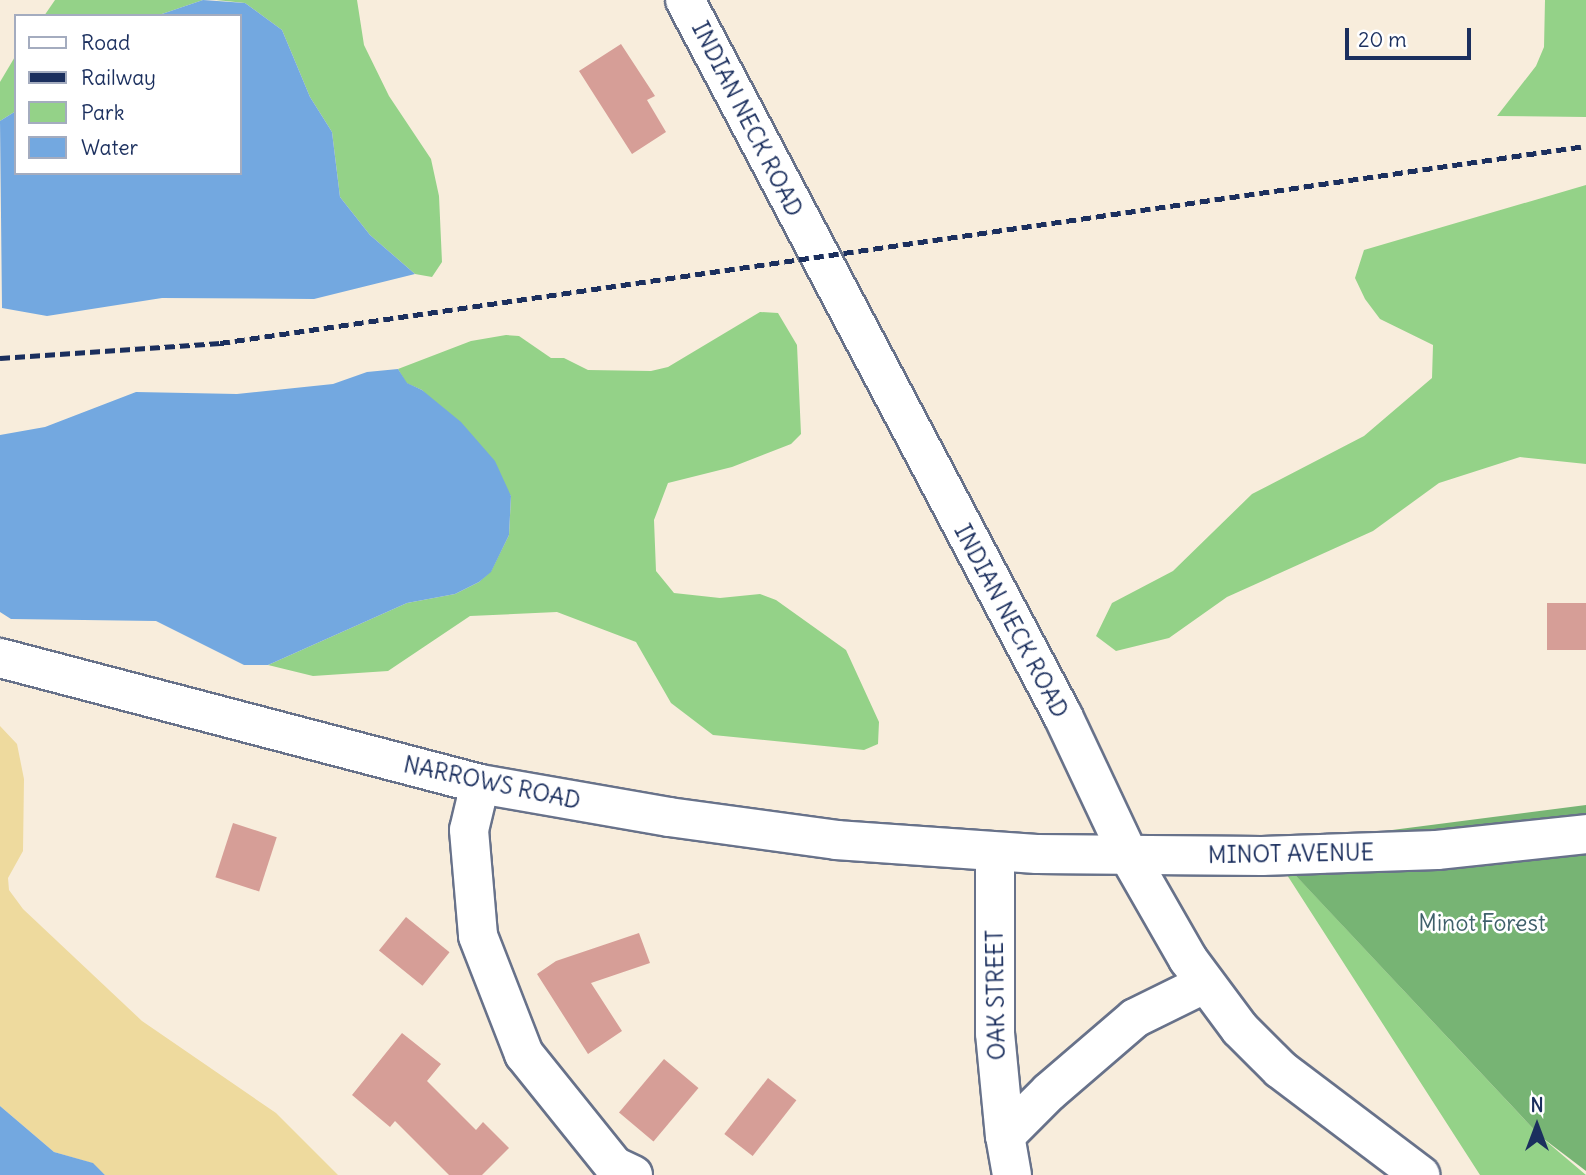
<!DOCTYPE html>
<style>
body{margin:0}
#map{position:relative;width:1586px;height:1175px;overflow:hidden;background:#f8eddc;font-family:Delius,sans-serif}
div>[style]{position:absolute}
.green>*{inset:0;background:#94d288}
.forest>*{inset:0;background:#77b474}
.sand>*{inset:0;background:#eeda9e}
.water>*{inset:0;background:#73a8e0}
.building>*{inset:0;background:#d69e97;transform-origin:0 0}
.roads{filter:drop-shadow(2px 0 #68728a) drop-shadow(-2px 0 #68728a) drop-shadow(0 2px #68728a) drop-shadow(0 -2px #68728a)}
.minor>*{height:38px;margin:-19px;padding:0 19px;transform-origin:19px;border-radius:19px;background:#fff}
.tertiary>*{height:38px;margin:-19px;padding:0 19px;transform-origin:19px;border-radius:19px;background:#fff}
.secondary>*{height:38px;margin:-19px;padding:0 19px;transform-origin:19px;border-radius:19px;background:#fff}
.rail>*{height:5px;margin-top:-2.5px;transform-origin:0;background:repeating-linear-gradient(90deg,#1b2f5e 0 10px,transparent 0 15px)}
span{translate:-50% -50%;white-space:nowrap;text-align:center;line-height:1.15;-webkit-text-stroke:5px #fff;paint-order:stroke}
.street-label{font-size:23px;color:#1b2f5e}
.park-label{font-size:23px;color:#3f606b}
.legend{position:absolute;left:14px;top:14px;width:228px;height:161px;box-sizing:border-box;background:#fff;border:2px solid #a4acbf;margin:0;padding:9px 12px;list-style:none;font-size:21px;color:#1b2f5e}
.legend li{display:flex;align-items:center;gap:14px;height:35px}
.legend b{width:35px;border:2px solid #a4acbf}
.north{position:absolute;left:1502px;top:1091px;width:70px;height:70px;-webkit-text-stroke:5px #fff;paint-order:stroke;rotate:0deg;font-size:19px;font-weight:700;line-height:28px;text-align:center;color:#1b2f5e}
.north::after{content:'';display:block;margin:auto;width:24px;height:32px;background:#1b2f5e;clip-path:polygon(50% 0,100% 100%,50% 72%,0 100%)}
.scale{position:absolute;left:1345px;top:28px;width:126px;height:32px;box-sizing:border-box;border:4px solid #1b2f5e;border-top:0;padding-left:9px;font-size:21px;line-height:24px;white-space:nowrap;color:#1b2f5e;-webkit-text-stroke:5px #fff;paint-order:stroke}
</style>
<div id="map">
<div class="green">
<div style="clip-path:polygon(55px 0,203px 0,156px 16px,44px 16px)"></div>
<div style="clip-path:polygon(216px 0,357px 0,364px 45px,389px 96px,431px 159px,439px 196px,442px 262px,432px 277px,415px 274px,370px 235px,340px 197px,332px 132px,310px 97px,282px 30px,245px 3px)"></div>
<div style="clip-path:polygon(1545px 0,1586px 0,1586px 117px,1497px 116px,1536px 66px,1544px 47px)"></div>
<div style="clip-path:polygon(16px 55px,16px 111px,0 121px,0 82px)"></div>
<div style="clip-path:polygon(1586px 185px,1586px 464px,1520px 457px,1439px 483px,1373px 531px,1227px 597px,1169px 638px,1116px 651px,1096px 636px,1112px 603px,1173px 571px,1252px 494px,1364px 436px,1432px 378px,1433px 345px,1380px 319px,1365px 299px,1355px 278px,1364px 250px)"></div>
<div style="clip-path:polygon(760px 312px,778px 313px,797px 345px,801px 434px,791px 444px,732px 467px,668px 483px,654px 520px,656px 571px,674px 593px,720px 598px,760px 594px,776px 600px,846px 650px,879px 722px,878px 744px,864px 750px,713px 735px,671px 703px,636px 642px,557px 612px,470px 616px,388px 671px,313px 676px,268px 665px,407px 603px,455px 594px,479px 582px,491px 571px,509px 535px,511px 496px,422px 390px,406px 383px,398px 369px,471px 341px,506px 335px,519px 336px,551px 358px,564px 358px,588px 370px,651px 371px,668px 367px)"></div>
<div style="clip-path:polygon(1269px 847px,1540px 1136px,1586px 1175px,1480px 1175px)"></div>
</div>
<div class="forest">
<div style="clip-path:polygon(1586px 805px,1586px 1171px,1540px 1136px,1268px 846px)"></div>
</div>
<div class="sand">
<div style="clip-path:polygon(0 726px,17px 744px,24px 779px,23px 851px,8px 878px,9px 890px,23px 909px,142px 1021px,276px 1113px,338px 1175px,105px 1175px,92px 1163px,54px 1152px,0 1106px)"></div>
</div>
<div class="water">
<div style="clip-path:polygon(203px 0,245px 3px,282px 30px,310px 97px,332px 132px,340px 197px,370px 235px,415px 274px,314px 299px,162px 298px,47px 316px,2px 308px,0 121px,16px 111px,16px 173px,240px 173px,240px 16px,156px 16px)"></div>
<div style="clip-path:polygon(398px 369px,407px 383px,422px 390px,461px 422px,495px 461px,511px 496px,509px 535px,491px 572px,479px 582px,455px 594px,407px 603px,268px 665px,244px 665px,156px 621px,11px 619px,0 612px,0 435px,45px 427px,136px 392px,237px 394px,333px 384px,367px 372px)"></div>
<div style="clip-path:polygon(0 1106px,54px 1152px,93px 1163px,105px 1175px,0 1175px)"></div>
</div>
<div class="building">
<div style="clip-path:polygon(621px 44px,655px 96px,647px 100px,666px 132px,632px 154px,579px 71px)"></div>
<div style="left:1547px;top:603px;width:39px;height:47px"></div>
<div style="left:233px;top:823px;width:46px;height:57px;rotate:18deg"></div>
<div style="left:406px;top:917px;width:56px;height:43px;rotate:39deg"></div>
<div style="clip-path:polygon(639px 933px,650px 963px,591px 983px,622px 1031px,588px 1054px,537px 974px,556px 961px)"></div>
<div style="clip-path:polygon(402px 1033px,441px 1064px,427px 1081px,476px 1130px,483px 1122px,509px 1148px,482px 1175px,449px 1175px,395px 1121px,390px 1127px,352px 1095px)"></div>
<div style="left:664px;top:1059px;width:45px;height:70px;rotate:40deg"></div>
<div style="left:768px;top:1078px;width:36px;height:71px;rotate:38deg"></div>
</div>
<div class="roads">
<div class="minor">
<div style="left:480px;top:784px;width:47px;rotate:103.4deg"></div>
<div style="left:469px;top:830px;width:106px;rotate:85.1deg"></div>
<div style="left:478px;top:936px;width:127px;rotate:68.7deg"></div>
<div style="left:524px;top:1054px;width:144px;rotate:51.2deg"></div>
<div style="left:614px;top:1166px;width:21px;rotate:25deg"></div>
<div style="left:995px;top:852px;width:181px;rotate:90deg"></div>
<div style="left:995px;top:1033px;width:103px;rotate:84.5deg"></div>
<div style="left:1012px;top:1175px;width:40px;rotate:-100deg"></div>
<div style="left:1005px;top:1136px;width:62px;rotate:-45deg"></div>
<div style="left:1049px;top:1092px;width:113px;rotate:-40.7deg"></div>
<div style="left:1135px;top:1018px;width:77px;rotate:-26.2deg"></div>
</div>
<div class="tertiary">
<div style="left:685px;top:0;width:810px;rotate:62.17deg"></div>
<div style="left:1063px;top:716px;width:155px;rotate:64.8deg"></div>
<div style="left:1129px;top:856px;width:119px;rotate:60.2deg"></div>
<div style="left:1188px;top:959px;width:87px;rotate:53.4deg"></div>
<div style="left:1240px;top:1029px;width:57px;rotate:45deg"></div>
<div style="left:1280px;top:1069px;width:176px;rotate:37.1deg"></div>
</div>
<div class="secondary">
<div style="left:0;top:658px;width:496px;rotate:14.7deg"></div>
<div style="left:480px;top:784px;width:192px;rotate:9.9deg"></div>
<div style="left:669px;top:817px;width:169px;rotate:7.8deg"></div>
<div style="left:836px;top:840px;width:201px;rotate:4deg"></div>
<div style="left:1037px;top:854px;width:225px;rotate:0.5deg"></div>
<div style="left:1262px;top:856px;width:175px;rotate:-2deg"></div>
<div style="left:1437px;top:850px;width:150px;rotate:-6.1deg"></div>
</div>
</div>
<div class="rail">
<div style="left:0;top:358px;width:221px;rotate:-3.9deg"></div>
<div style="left:220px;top:343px;width:1380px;rotate:-8.21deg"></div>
</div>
<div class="street-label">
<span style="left:747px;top:119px;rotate:63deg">INDIAN NECK ROAD</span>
<span style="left:1011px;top:621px;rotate:62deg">INDIAN NECK ROAD</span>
<span style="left:492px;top:783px;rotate:12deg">NARROWS ROAD</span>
<span style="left:1291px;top:854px;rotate:-1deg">MINOT AVENUE</span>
<span style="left:996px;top:995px;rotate:-91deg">OAK STREET</span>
</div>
<div class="park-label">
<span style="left:1482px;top:923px">Minot Forest</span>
</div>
<ul class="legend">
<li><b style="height:9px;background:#fff"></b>Road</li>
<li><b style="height:9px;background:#1b2f5e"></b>Railway</li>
<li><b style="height:19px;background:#94d288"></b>Park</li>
<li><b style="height:19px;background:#73a8e0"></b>Water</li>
</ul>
<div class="north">N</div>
<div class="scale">20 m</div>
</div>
